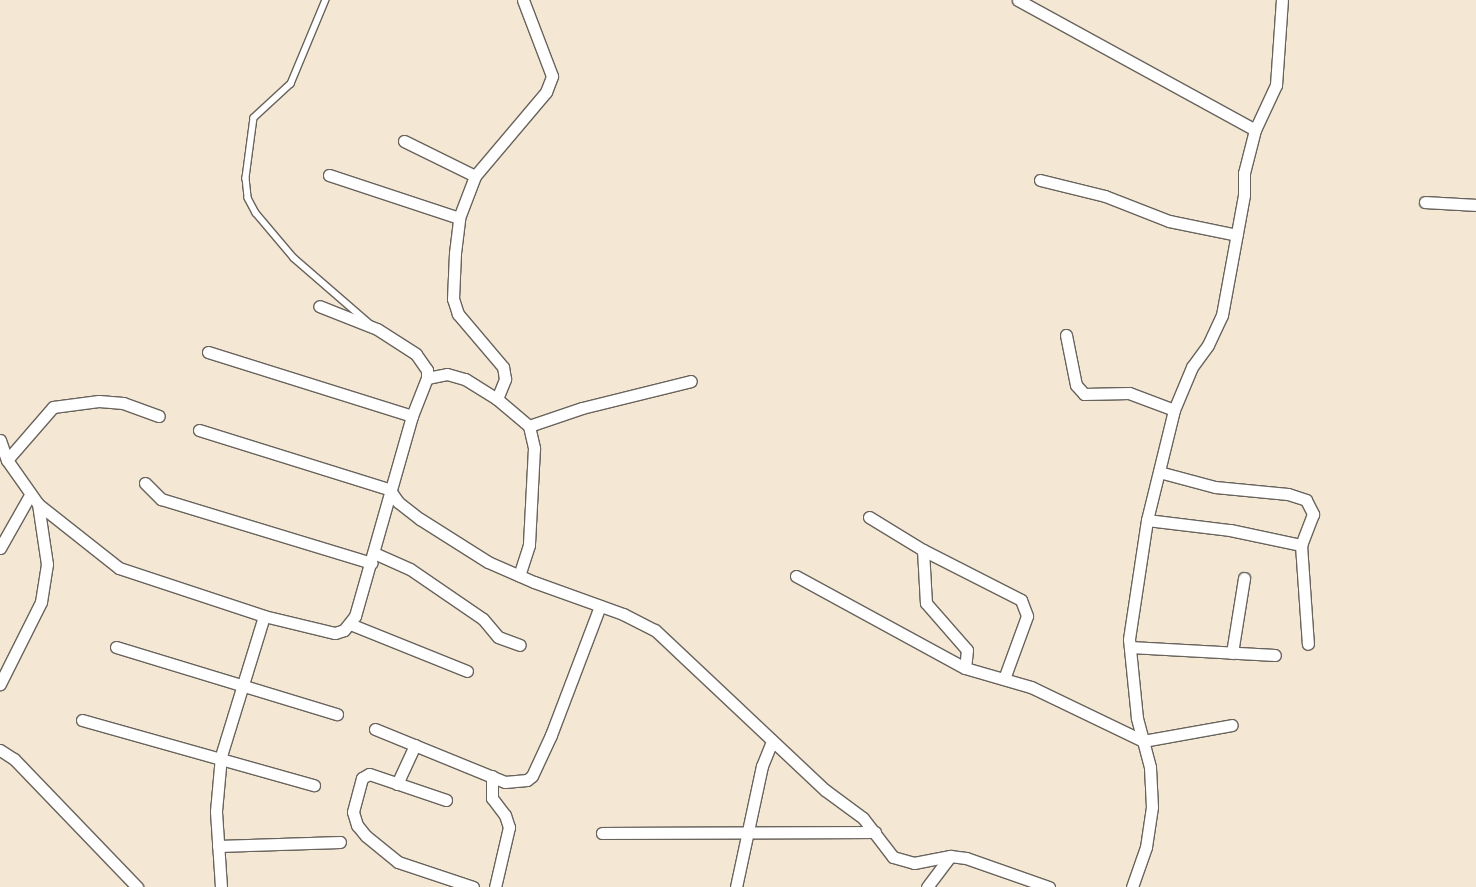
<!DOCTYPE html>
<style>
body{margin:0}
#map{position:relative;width:1476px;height:887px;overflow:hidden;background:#f4e7d4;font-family:"Balsamiq Sans",sans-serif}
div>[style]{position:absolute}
.roads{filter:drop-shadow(1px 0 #68635c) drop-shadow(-1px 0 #68635c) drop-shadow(0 1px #68635c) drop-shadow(0 -1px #68635c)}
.service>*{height:5.5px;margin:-2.75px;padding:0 2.75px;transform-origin:2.75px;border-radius:2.75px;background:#fff}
.minor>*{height:11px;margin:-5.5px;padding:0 5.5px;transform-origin:5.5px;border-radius:5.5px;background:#fff}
span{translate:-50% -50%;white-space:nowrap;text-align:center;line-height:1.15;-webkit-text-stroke:5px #f6f6f2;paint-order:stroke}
</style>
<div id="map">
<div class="roads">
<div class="service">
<div style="left:326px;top:0;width:91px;rotate:112.6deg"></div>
<div style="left:291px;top:84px;width:50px;rotate:137.4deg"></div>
<div style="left:254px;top:118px;width:61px;rotate:97.6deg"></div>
<div style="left:246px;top:178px;width:20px;rotate:84deg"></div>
<div style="left:248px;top:198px;width:17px;rotate:62deg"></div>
<div style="left:256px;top:213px;width:59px;rotate:49.8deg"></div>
<div style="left:294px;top:258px;width:99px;rotate:40.9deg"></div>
</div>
<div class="minor">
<div style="left:1018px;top:0;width:270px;rotate:28.7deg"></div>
<div style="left:404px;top:141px;width:79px;rotate:26.2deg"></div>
<div style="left:329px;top:175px;width:137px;rotate:18.3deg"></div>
<div style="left:1040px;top:180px;width:67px;rotate:13.8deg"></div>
<div style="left:1105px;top:196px;width:69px;rotate:21.3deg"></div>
<div style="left:1169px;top:221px;width:69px;rotate:11.6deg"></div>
<div style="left:1425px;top:202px;width:51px;rotate:3.4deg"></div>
<div style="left:1066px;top:335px;width:51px;rotate:78.7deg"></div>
<div style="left:1076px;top:385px;width:12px;rotate:48deg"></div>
<div style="left:1084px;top:394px;width:45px;rotate:-1.3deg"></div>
<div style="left:1129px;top:393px;width:48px;rotate:20.7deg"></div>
<div style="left:208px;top:352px;width:214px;rotate:17.4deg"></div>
<div style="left:412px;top:416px;width:41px;rotate:-68.5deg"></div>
<div style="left:427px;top:378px;width:8px;rotate:-90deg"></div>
<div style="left:427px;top:370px;width:19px;rotate:-125deg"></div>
<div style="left:416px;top:354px;width:46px;rotate:-147.3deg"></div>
<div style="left:377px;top:329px;width:62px;rotate:-158.4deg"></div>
<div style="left:427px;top:378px;width:20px;rotate:-11deg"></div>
<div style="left:447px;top:374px;width:19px;rotate:16deg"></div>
<div style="left:465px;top:379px;width:38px;rotate:32deg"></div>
<div style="left:497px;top:399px;width:42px;rotate:40.2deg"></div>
<div style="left:529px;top:426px;width:23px;rotate:77deg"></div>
<div style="left:534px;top:448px;width:97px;rotate:93deg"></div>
<div style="left:529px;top:545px;width:32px;rotate:108deg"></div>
<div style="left:497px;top:399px;width:22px;rotate:-68deg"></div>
<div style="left:505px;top:379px;width:12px;rotate:-99deg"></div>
<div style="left:503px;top:367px;width:70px;rotate:-130.3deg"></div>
<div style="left:458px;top:314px;width:16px;rotate:-108deg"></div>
<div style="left:453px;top:299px;width:46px;rotate:-87.5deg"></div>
<div style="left:455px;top:253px;width:35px;rotate:-83deg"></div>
<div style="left:459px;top:218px;width:45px;rotate:-69.1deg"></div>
<div style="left:475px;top:176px;width:110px;rotate:-49.8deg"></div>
<div style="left:546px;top:92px;width:17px;rotate:-69deg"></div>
<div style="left:552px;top:76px;width:81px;rotate:-110.9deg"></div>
<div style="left:529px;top:426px;width:56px;rotate:-18.8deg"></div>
<div style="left:582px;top:408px;width:112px;rotate:-13.9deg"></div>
<div style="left:199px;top:430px;width:199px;rotate:17.3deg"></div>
<div style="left:389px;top:489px;width:16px;rotate:55deg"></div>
<div style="left:398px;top:502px;width:28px;rotate:38deg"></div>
<div style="left:420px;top:519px;width:80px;rotate:32.3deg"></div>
<div style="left:488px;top:562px;width:50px;rotate:23.5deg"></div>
<div style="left:534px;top:582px;width:95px;rotate:19.8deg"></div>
<div style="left:623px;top:614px;width:36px;rotate:27deg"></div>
<div style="left:655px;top:630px;width:233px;rotate:43.3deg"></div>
<div style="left:825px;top:790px;width:47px;rotate:36.4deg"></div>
<div style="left:863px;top:818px;width:49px;rotate:52.4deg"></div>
<div style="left:893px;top:857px;width:22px;rotate:16deg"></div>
<div style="left:914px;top:863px;width:37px;rotate:-11deg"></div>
<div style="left:950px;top:856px;width:16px;rotate:7deg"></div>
<div style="left:966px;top:858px;width:88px;rotate:19.3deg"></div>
<div style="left:0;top:440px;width:21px;rotate:71deg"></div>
<div style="left:7px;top:460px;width:54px;rotate:54.8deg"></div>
<div style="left:38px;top:504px;width:61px;rotate:81.5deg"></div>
<div style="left:47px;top:564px;width:38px;rotate:99deg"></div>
<div style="left:41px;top:602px;width:92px;rotate:116.6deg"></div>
<div style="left:7px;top:460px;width:70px;rotate:-49deg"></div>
<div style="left:53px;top:407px;width:46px;rotate:-7.4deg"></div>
<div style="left:99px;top:401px;width:24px;rotate:5deg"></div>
<div style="left:123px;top:403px;width:38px;rotate:20deg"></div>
<div style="left:1159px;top:472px;width:58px;rotate:15deg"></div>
<div style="left:1215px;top:487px;width:73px;rotate:5.5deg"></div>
<div style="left:1288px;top:494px;width:19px;rotate:18deg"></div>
<div style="left:1306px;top:500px;width:16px;rotate:63deg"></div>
<div style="left:1313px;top:514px;width:33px;rotate:111deg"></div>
<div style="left:1301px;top:545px;width:99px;rotate:86deg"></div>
<div style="left:145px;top:483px;width:23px;rotate:45deg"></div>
<div style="left:161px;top:499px;width:220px;rotate:16.9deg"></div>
<div style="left:38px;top:504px;width:103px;rotate:38.3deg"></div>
<div style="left:119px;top:568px;width:153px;rotate:18.3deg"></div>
<div style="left:264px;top:616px;width:73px;rotate:13.5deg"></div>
<div style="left:335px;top:633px;width:9px;rotate:-18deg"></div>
<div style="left:344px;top:630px;width:18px;rotate:-52deg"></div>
<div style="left:355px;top:616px;width:208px;rotate:-74.1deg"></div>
<div style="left:869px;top:517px;width:63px;rotate:31.4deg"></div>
<div style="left:923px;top:550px;width:110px;rotate:27deg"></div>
<div style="left:1021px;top:600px;width:17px;rotate:69deg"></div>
<div style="left:1027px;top:616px;width:67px;rotate:110.1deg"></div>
<div style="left:1147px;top:520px;width:84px;rotate:6.9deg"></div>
<div style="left:1230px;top:530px;width:73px;rotate:11.9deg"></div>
<div style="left:0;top:548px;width:61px;rotate:-60.5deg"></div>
<div style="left:923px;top:550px;width:53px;rotate:86.8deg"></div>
<div style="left:926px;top:603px;width:62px;rotate:48.9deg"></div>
<div style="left:967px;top:650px;width:18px;rotate:96deg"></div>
<div style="left:374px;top:553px;width:39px;rotate:24deg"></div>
<div style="left:410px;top:569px;width:88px;rotate:34.4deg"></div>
<div style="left:483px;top:619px;width:23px;rotate:50deg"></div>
<div style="left:498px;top:637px;width:23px;rotate:20deg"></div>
<div style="left:796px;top:576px;width:192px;rotate:28.6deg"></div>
<div style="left:965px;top:668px;width:69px;rotate:16.1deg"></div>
<div style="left:1031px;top:687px;width:124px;rotate:25.7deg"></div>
<div style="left:1143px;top:741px;width:90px;rotate:-10.2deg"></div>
<div style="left:350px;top:624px;width:126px;rotate:21.9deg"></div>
<div style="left:116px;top:647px;width:231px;rotate:16.9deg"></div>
<div style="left:1130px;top:647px;width:145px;rotate:3.2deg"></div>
<div style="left:1232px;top:653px;width:76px;rotate:-80.9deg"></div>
<div style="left:82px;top:720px;width:241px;rotate:15.7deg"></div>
<div style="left:375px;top:729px;width:140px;rotate:22.2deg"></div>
<div style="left:505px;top:782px;width:22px;rotate:-5deg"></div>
<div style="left:527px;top:780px;width:6px;rotate:-39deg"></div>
<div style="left:532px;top:776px;width:45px;rotate:-65.1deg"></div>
<div style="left:551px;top:735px;width:138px;rotate:-69.2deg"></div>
<div style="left:0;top:750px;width:17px;rotate:33deg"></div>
<div style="left:14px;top:759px;width:178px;rotate:46.1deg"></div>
<div style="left:492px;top:776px;width:22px;rotate:90deg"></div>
<div style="left:492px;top:798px;width:21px;rotate:53deg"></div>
<div style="left:505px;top:815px;width:13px;rotate:72deg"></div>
<div style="left:509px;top:827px;width:62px;rotate:103.1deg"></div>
<div style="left:397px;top:784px;width:43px;rotate:-65.2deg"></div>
<div style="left:446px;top:800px;width:81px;rotate:-161.3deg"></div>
<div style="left:369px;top:774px;width:8px;rotate:150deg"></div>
<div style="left:362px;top:778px;width:35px;rotate:105deg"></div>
<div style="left:353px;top:812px;width:14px;rotate:73deg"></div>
<div style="left:357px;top:825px;width:14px;rotate:51deg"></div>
<div style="left:366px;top:836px;width:41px;rotate:39.1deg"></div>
<div style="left:398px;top:862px;width:79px;rotate:18.4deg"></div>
<div style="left:602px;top:833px;width:273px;rotate:-0.2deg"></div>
<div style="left:218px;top:846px;width:122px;rotate:-1.9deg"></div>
<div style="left:221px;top:887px;width:76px;rotate:-93.8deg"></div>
<div style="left:216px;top:811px;width:55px;rotate:-84.8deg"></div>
<div style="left:221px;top:756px;width:146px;rotate:-72.9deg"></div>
<div style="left:736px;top:887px;width:124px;rotate:-77.9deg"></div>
<div style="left:762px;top:766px;width:27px;rotate:-68deg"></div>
<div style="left:927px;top:887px;width:39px;rotate:-53deg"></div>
<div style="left:1132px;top:887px;width:42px;rotate:-70.7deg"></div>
<div style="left:1146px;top:847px;width:40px;rotate:-81.5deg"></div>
<div style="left:1152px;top:807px;width:40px;rotate:-92.9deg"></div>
<div style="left:1150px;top:767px;width:51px;rotate:-104.9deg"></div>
<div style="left:1137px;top:718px;width:79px;rotate:-95.8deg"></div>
<div style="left:1129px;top:639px;width:120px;rotate:-81.4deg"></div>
<div style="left:1147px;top:520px;width:113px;rotate:-76.2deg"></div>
<div style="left:1174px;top:410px;width:47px;rotate:-67.3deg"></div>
<div style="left:1192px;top:367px;width:27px;rotate:-54deg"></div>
<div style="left:1208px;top:345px;width:33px;rotate:-65deg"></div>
<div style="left:1222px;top:315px;width:122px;rotate:-79.6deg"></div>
<div style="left:1244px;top:195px;width:22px;rotate:-90deg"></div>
<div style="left:1244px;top:173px;width:44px;rotate:-75.7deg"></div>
<div style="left:1255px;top:130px;width:50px;rotate:-65deg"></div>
<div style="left:1276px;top:85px;width:85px;rotate:-86deg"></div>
</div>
</div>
</div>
